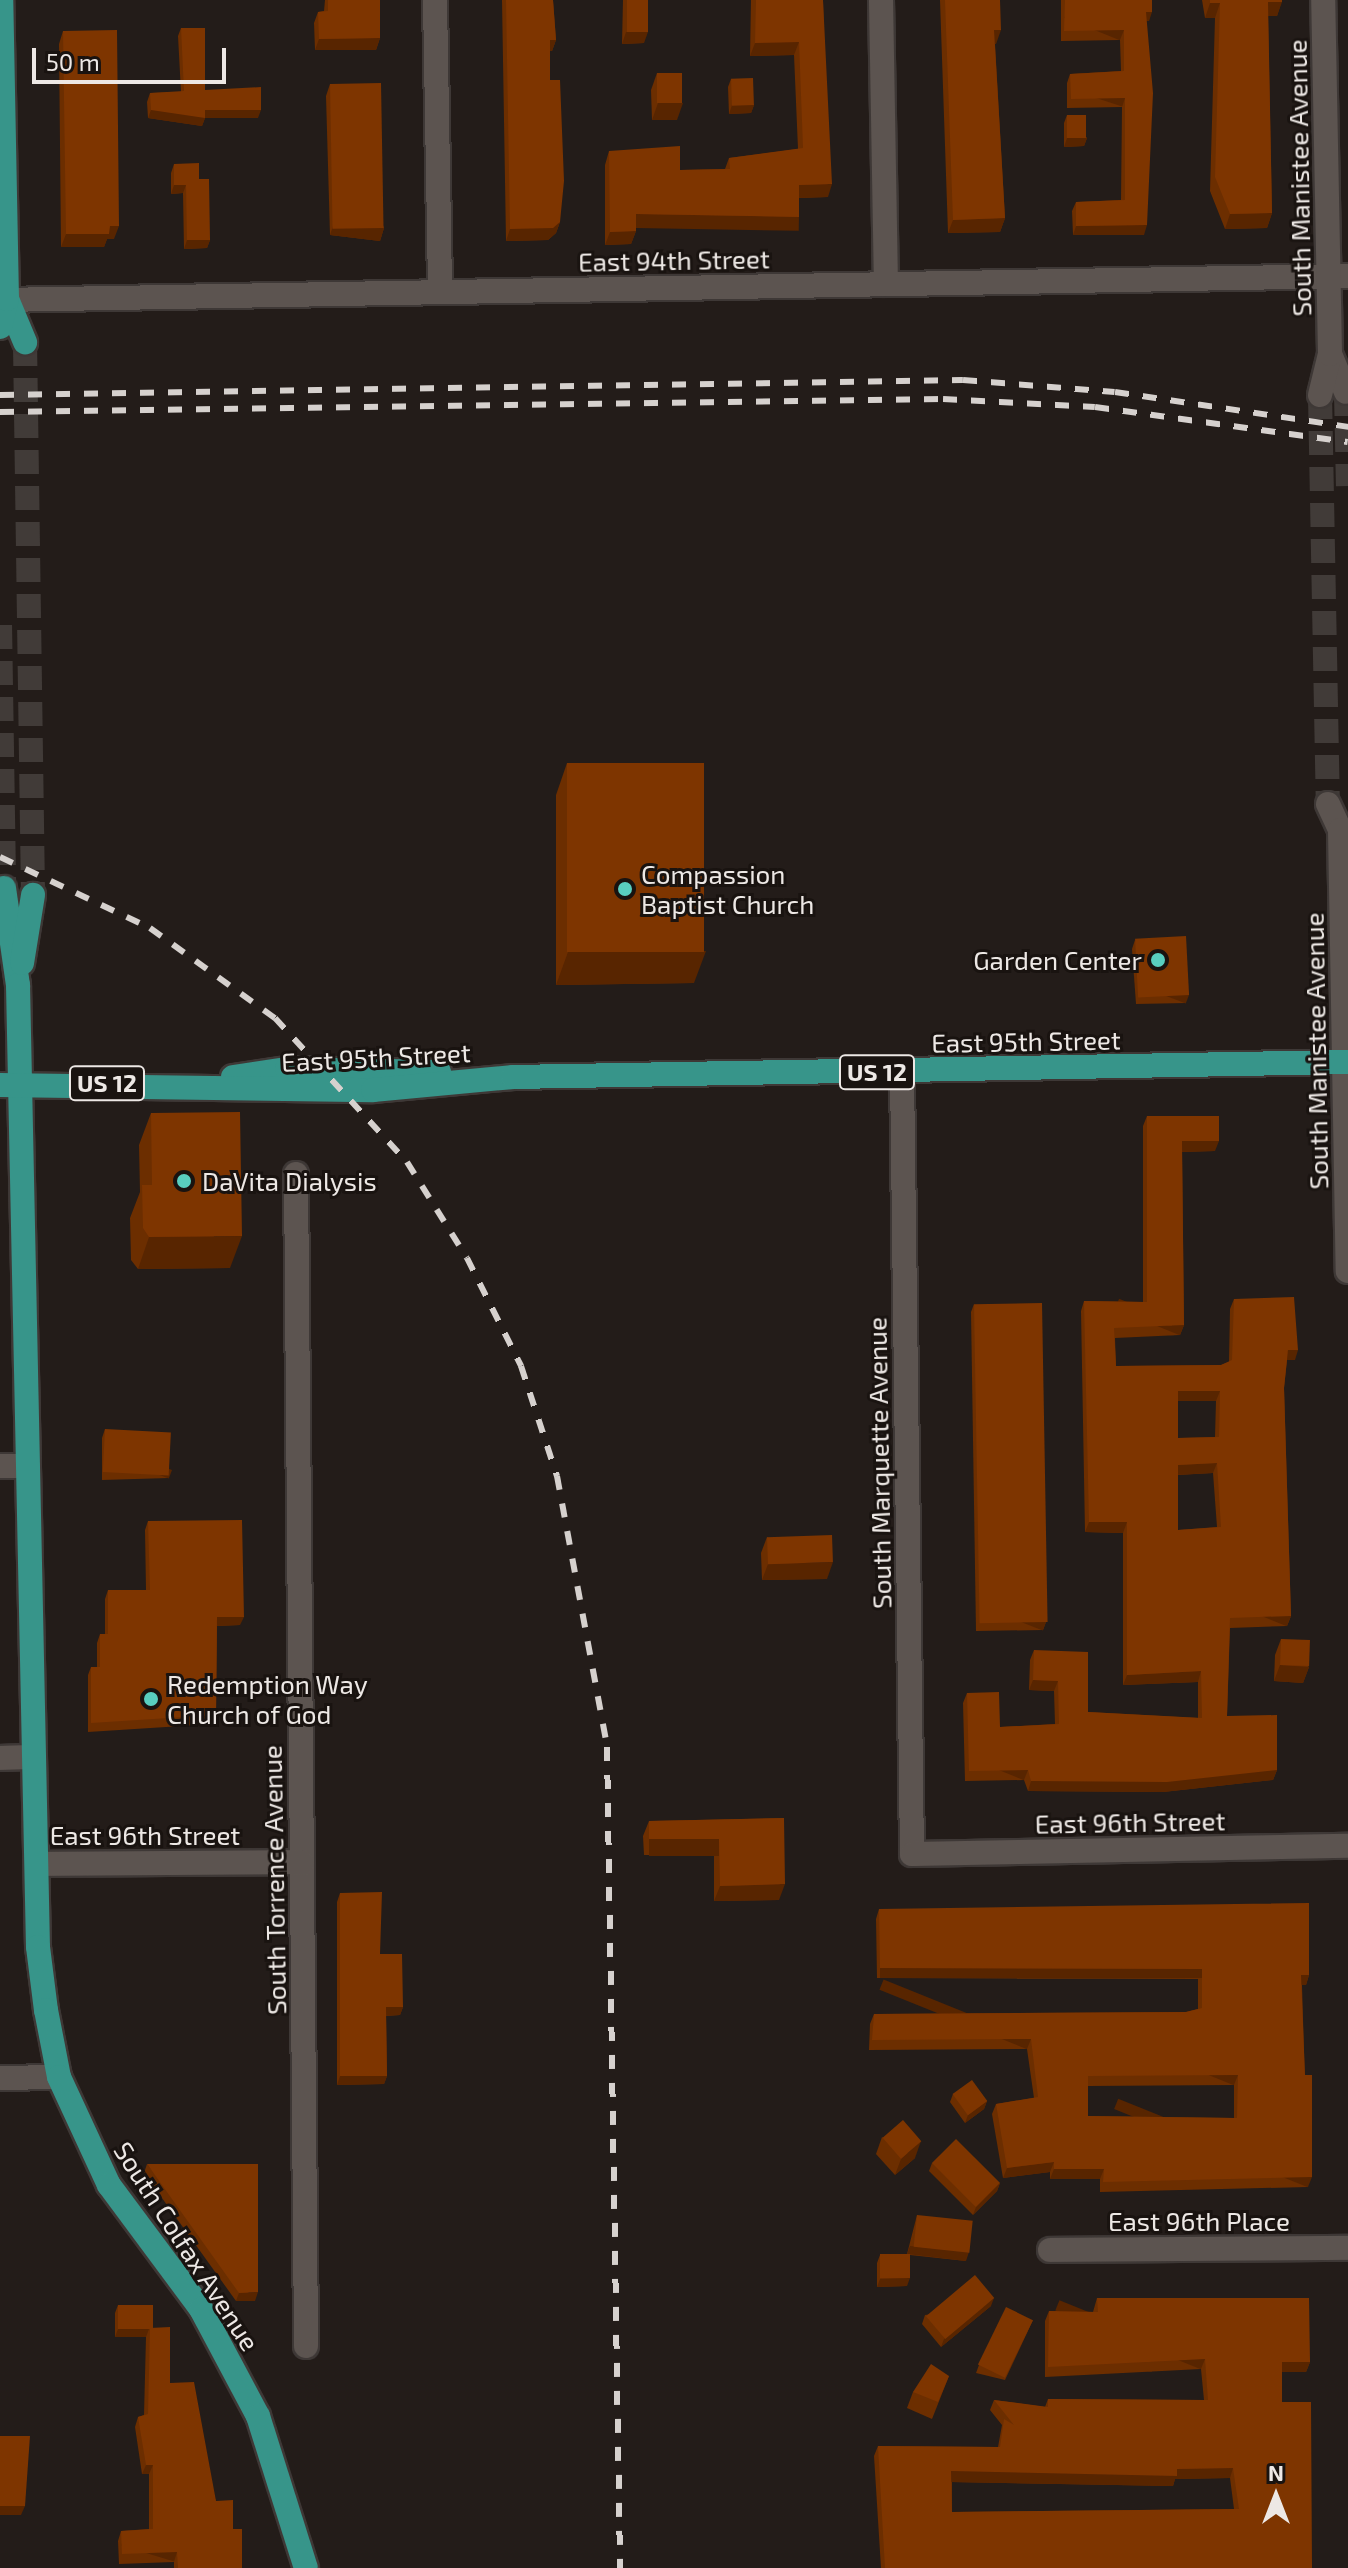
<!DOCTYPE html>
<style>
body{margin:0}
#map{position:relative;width:1348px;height:2568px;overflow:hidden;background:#231c19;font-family:"Exo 2",sans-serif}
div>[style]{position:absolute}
.minor-tunnel>*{height:24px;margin-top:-12px;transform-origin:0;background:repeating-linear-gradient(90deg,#413b38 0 24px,transparent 0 36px)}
.major-tunnel>*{height:24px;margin-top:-12px;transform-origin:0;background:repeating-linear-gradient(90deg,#413b38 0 24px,transparent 0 36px)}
.roads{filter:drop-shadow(2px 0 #3e3836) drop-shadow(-2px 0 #3e3836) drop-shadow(0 2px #3e3836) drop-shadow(0 -2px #3e3836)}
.minor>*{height:24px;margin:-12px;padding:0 12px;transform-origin:12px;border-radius:12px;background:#5c5450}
.major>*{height:24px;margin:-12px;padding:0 12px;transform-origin:12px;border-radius:12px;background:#37958a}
.rail>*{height:6px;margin-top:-3px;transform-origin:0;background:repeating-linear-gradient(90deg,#d6d1ce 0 14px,transparent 0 28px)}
.wall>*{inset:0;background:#6c2e00}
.shaded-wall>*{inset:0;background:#582500;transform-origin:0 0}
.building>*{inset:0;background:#7e3500;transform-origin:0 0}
.dots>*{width:22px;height:22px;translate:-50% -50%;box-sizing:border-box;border:4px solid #191310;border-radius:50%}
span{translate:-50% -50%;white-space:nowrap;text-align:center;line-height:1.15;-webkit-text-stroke:6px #191310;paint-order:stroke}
.shield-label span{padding:2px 6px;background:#191310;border:2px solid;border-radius:6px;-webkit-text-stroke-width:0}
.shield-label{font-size:24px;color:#ede8e5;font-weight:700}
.street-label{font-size:26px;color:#ede8e5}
.poi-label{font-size:26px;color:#ede8e5}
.left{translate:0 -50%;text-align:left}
.right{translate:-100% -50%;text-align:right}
.north{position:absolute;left:1236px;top:2456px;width:80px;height:80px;-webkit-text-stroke:6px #191310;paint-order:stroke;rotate:0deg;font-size:22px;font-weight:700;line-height:32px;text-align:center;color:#ede8e5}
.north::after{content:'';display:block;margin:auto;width:28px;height:36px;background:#ede8e5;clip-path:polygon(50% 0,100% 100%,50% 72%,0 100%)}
.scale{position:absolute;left:32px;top:48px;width:194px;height:36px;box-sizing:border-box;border:4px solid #ede8e5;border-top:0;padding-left:10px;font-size:24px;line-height:28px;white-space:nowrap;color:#ede8e5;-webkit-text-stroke:6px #191310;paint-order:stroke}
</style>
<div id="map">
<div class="minor-tunnel">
<div style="left:1346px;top:392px;width:94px;rotate:88.8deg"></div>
<div style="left:1320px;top:395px;width:409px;rotate:88.9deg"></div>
</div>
<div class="major-tunnel">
<div style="left:25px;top:342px;width:553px;rotate:89.17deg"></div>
<div style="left:0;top:625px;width:263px;rotate:89.1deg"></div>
</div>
<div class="roads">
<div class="minor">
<div style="left:435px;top:0;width:292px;rotate:89deg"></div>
<div style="left:881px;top:0;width:284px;rotate:89deg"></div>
<div style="left:0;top:300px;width:1348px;rotate:-1.02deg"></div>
<div style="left:1330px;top:354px;width:41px;rotate:67.2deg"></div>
<div style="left:1320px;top:395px;width:42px;rotate:-76.3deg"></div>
<div style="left:1330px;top:354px;width:354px;rotate:-91.1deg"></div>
<div style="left:1328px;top:804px;width:29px;rotate:65deg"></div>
<div style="left:1340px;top:830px;width:441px;rotate:89deg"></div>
<div style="left:902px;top:1071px;width:783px;rotate:89.27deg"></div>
<div style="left:912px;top:1854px;width:436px;rotate:-1.1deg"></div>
<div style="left:296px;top:1174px;width:1172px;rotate:89.51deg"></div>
<div style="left:0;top:1466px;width:28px"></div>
<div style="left:0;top:1758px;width:34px;rotate:-2deg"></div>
<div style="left:37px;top:1864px;width:265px;rotate:-0.4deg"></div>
<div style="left:0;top:2078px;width:59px;rotate:-1deg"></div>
<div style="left:1050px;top:2250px;width:298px;rotate:-0.4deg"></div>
</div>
<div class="major">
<div style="left:7px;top:299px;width:47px;rotate:67.3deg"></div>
<div style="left:0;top:327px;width:29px;rotate:-76deg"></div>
<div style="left:7px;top:299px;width:299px;rotate:-91.1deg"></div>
<div style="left:4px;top:888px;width:98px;rotate:81.8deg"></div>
<div style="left:18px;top:985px;width:962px;rotate:88.81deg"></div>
<div style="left:38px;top:1947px;width:64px;rotate:82.8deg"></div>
<div style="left:46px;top:2010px;width:68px;rotate:79deg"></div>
<div style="left:59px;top:2077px;width:119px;rotate:65.2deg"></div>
<div style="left:109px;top:2185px;width:154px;rotate:53.4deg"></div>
<div style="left:201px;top:2309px;width:121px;rotate:62deg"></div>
<div style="left:258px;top:2416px;width:159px;rotate:72.5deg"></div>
<div style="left:22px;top:963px;width:69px;rotate:-80.8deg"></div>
<div style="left:233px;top:1077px;width:55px;rotate:-8.4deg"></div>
<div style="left:287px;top:1069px;width:152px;rotate:1.1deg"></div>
<div style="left:0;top:1085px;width:373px;rotate:0.8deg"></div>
<div style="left:373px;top:1090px;width:141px;rotate:-5.3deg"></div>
<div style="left:513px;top:1077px;width:835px;rotate:-1.03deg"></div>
</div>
</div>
<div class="rail">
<div style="left:0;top:395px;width:963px;rotate:-0.89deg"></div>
<div style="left:963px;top:380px;width:152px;rotate:4.5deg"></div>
<div style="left:1115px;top:392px;width:236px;rotate:8.5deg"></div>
<div style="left:0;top:412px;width:943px;rotate:-0.79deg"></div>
<div style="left:943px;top:399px;width:152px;rotate:3deg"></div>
<div style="left:1095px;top:407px;width:255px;rotate:7.9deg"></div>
<div style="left:0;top:857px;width:166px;rotate:25.3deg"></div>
<div style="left:150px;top:928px;width:154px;rotate:35.8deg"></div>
<div style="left:275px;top:1018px;width:195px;rotate:47.5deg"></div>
<div style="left:407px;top:1162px;width:113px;rotate:58deg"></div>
<div style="left:467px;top:1258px;width:121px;rotate:63.4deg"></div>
<div style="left:521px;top:1366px;width:116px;rotate:71.9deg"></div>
<div style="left:557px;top:1476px;width:276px;rotate:79.5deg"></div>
<div style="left:607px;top:1747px;width:821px;rotate:89.09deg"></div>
</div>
<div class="wall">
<div style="clip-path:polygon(325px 0,380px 0,380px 38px,376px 50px,315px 50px,314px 23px,318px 12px,324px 11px)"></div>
<div style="clip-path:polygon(502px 0,553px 0,556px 40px,552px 51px,550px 51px,550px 80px,560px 222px,556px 233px,548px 240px,506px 241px)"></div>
<div style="clip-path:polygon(623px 0,648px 0,644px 43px,622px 44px)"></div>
<div style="clip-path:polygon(751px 0,823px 0,828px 197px,799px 198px,795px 230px,636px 227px,636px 231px,631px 244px,605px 245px,605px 165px,609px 151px,680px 170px,725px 169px,729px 158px,798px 149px,794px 55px,750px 56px)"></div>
<div style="clip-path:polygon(940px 0,1000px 0,996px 44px,995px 44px,1005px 218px,1000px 232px,948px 233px)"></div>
<div style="clip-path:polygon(1061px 0,1152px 0,1149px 21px,1146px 21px,1144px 235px,1073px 235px,1072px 211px,1076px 202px,1121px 200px,1122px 107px,1067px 108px,1067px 83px,1070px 74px,1121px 71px,1120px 40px,1061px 41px)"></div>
<div style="clip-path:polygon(1202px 0,1282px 0,1277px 16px,1268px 16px,1272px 213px,1267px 228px,1225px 229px,1210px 191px,1215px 18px,1205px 18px)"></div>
<div style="clip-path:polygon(181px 28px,205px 90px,258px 118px,205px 118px,202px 126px,148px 118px,147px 102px,150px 93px,181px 92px,178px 36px)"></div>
<div style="clip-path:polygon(63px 31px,114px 239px,107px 239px,104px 247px,61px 247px,59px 44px)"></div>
<div style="clip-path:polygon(657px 73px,677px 120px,652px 120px,651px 90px)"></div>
<div style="clip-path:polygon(731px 79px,754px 105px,751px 113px,729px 114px,728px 87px)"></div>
<div style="clip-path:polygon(330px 84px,384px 228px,380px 241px,330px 235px,326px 96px)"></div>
<div style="clip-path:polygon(1067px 115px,1087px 138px,1084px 146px,1064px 147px,1064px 123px)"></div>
<div style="clip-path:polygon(174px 164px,199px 179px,210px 240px,207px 248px,184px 249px,183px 193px,171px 194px,171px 173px)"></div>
<div style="clip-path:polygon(567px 763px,694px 983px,556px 985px,556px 795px)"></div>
<div style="clip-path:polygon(1135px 940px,1186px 1003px,1136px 1004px,1132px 949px)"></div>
<div style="clip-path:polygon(151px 1113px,230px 1268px,138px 1269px,131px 1260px,130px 1218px,140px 1192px,139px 1145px)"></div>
<div style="clip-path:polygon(evenodd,1147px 1116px,1215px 1151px,1182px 1152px,1184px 1325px,1180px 1335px,1115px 1338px,1116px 1366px,1221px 1365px,1229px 1362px,1230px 1309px,1234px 1299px,1295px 1360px,1287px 1360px,1284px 1388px,1291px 1616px,1287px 1626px,1230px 1628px,1227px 1716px,1277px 1770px,1273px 1780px,1163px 1792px,1028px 1791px,1024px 1780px,965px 1781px,963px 1703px,967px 1693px,1000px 1727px,1055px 1724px,1054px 1691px,1029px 1690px,1030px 1660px,1034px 1650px,1088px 1712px,1198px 1718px,1198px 1682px,1123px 1685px,1123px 1533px,1085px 1532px,1081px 1311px,1084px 1301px,1143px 1302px,1143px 1126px,1147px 1116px,1178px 1401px,1216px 1401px,1215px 1437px,1178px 1438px,1178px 1401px,1147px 1116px,1213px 1473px,1217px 1527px,1178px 1530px,1178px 1475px,1213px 1473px)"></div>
<div style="clip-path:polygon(974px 1304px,1046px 1622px,1043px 1630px,976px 1631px,971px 1312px)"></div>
<div style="clip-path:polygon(105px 1429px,169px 1478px,102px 1480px,102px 1438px)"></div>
<div style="clip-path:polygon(148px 1521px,240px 1625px,217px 1626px,216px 1715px,213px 1724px,88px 1732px,88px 1675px,91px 1667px,97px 1667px,97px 1643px,100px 1634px,105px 1634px,105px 1599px,108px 1590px,146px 1590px,145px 1530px)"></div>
<div style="clip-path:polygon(767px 1537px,827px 1579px,762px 1580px,761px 1553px)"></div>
<div style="clip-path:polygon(1281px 1639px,1309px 1667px,1303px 1683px,1274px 1681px,1275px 1655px)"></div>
<div style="clip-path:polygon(784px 1818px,779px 1900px,714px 1901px,714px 1855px,644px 1855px,643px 1836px,649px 1821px)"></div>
<div style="clip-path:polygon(340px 1893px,380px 1954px,403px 2007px,400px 2015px,386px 2016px,387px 2076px,384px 2084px,337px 2085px,337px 1902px)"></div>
<div style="clip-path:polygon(evenodd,879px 1909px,1309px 1975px,1306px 1985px,1302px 1985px,1308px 2187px,1100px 2192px,1100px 2179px,1050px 2179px,1050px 2172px,1003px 2178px,992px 2114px,996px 2104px,1034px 2098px,1027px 2049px,869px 2050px,870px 2024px,874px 2014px,1186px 2012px,1198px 2009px,1198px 1979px,877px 1978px,876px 1919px,879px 1909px,1234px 2085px,1234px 2118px,1088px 2116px,1088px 2086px,1234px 2085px)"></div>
<div style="clip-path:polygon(953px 2094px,987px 2101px,984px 2109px,965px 2123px,950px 2102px)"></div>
<div style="clip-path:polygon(882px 2137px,915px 2158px,895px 2175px,876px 2154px)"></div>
<div style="clip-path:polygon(932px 2163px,1000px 2183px,997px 2191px,973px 2215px,929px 2171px)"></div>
<div style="clip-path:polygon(147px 2164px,255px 2301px,236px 2301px,144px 2173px)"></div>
<div style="clip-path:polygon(917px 2215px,966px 2261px,910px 2255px,907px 2286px,877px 2287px,877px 2263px,880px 2255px,907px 2254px)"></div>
<div style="clip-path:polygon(evenodd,1097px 2298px,1310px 2362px,1306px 2372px,1282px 2372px,1282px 2402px,1312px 2568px,881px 2568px,874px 2456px,878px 2446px,998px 2447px,1002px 2425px,990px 2410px,994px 2400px,1045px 2407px,1048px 2399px,1204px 2400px,1201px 2369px,1045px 2377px,1045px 2321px,1049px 2311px,1093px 2312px,1097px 2298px,1230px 2478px,1234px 2509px,952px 2512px,952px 2482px,1173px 2486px,1175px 2479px,1230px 2478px)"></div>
<div style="clip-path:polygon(118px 2305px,153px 2328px,170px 2383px,216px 2501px,233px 2529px,242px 2568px,174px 2568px,174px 2562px,119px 2564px,118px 2541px,121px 2531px,149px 2529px,149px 2474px,142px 2474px,135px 2427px,138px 2417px,144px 2415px,146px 2337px,115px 2337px,115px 2313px)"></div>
<div style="clip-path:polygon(991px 2306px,941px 2347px,922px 2324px,925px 2315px)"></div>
<div style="clip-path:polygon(1033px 2320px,1005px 2380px,976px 2373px,979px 2365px)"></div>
<div style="clip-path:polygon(949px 2376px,932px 2419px,907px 2408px,913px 2392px)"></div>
</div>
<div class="shaded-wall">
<div style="clip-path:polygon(1268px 2px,1282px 2px,1277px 16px,1263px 16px)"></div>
<div style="clip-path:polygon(1210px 3px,1220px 3px,1215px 18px,1205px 18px)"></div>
<div style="clip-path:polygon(1146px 12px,1152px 12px,1149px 21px,1142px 21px)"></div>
<div style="clip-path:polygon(994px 30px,1001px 30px,996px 44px,989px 44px)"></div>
<div style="left:1124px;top:30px;width:11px;height:60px;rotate:112deg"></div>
<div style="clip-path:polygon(626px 32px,648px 32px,644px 43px,622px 44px)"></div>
<div style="clip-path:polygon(380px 38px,376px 50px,315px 50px,319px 39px)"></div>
<div style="clip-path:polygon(550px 40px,556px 40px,552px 51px,546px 51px)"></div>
<div style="clip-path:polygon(799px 42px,794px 55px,750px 56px,755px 43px)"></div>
<div style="left:1125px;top:98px;width:9px;height:54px;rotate:108deg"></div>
<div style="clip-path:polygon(658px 103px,683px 103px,677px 120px,652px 120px)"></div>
<div style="clip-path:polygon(732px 105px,754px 105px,751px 113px,729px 114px)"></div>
<div style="clip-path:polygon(151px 110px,261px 110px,258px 118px,205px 118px,202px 126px,148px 118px)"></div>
<div style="clip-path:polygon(1067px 138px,1087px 138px,1084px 146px,1064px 147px)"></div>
<div style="clip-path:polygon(832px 184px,828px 197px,794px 198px,799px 185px)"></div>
<div style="clip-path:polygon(174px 185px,186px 185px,183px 193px,171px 194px)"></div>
<div style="clip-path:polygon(1272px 213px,1267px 228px,1225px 229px,1230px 214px)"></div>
<div style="left:636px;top:214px;width:163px;height:14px;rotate:1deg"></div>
<div style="clip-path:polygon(1005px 218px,1000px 232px,948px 233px,953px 220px)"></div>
<div style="clip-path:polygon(560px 222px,556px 233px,548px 240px,506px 241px,510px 229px)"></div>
<div style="clip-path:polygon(334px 223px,384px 228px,380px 241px,330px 235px)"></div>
<div style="clip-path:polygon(1147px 225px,1144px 235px,1073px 235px,1076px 226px)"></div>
<div style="clip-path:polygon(110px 226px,119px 226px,114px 239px,107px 239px,104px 247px,61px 247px,66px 234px)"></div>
<div style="clip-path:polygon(636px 231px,631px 244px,605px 245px,610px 232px)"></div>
<div style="clip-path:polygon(187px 240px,210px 240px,207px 248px,184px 249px)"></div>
<div style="clip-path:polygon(706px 951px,694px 983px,556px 985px,568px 952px)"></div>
<div style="left:1189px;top:995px;width:9px;height:50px;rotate:111deg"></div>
<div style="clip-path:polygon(1182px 1141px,1219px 1141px,1215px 1151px,1178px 1152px)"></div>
<div style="clip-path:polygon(242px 1236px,230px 1268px,138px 1269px,149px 1237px)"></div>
<div style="left:1184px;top:1325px;width:11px;height:70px;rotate:112deg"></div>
<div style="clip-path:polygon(1288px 1350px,1298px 1350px,1295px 1360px,1284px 1360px)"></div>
<div style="clip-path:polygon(1178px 1391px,1220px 1391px,1216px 1401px,1174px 1401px)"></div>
<div style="clip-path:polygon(1217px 1463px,1213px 1473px,1174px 1475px,1178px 1465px)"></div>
<div style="left:172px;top:1470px;width:9px;height:67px;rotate:111deg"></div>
<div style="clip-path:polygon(1089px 1522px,1127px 1522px,1123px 1533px,1085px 1532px)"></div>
<div style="clip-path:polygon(833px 1562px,827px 1579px,762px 1580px,768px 1564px)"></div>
<div style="left:1291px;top:1616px;width:11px;height:61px;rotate:112deg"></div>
<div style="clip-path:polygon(217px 1617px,244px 1617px,240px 1625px,214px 1626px)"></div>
<div style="left:1046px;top:1622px;width:9px;height:67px;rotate:111deg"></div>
<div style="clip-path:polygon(1280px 1665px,1309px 1667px,1303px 1683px,1274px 1681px)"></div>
<div style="clip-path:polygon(1201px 1671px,1198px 1682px,1123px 1685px,1127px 1675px)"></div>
<div style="clip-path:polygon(1033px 1680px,1058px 1681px,1054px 1691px,1029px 1690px)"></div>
<div style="left:216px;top:1715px;width:9px;height:125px;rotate:108deg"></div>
<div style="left:1028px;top:1770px;width:11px;height:59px;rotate:112deg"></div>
<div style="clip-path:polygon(1277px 1770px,1273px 1780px,1163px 1792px,1028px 1791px,1031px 1781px)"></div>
<div style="left:649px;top:1839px;width:70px;height:17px"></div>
<div style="clip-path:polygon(785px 1884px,779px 1900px,714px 1901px,720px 1886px)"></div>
<div style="left:880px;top:1968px;width:322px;height:10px"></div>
<div style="clip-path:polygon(1301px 1975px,1309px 1975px,1306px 1985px,1298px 1985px)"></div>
<div style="clip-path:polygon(386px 2007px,403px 2007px,400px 2015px,383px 2016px)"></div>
<div style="left:1031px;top:2039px;width:11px;height:159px;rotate:112deg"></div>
<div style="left:1238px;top:2075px;width:11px;height:150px;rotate:112deg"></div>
<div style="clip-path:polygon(340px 2076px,387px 2076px,384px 2084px,337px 2085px)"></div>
<div style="clip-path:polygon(987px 2101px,984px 2109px,965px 2123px,968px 2115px)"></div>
<div style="clip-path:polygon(921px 2141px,915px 2158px,895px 2175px,901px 2159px)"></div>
<div style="clip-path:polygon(1054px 2162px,1050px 2172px,1003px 2178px,1007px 2168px)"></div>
<div style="clip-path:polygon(1054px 2169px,1104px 2169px,1100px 2179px,1050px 2179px)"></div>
<div style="left:1312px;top:2177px;width:11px;height:209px;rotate:112deg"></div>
<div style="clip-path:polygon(1000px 2183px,997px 2191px,973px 2215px,976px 2207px)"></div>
<div style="clip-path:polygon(910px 2246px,969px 2252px,966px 2261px,907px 2254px)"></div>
<div style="clip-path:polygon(910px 2278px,907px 2286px,877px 2287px,880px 2279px)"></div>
<div style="clip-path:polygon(258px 2292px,255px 2301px,236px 2301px,239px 2293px)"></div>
<div style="clip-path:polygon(994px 2298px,991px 2306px,941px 2347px,944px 2339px)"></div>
<div style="clip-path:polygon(118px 2329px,149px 2329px,146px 2337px,115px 2337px)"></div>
<div style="left:1205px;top:2359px;width:11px;height:157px;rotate:112deg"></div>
<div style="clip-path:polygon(1282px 2362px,1310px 2362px,1306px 2372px,1278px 2372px)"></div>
<div style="clip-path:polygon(146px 2465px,153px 2465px,149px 2474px,142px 2474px)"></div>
<div style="clip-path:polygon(1233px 2468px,1230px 2478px,1175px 2479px,1173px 2486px,948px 2482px,951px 2471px)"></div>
<div style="clip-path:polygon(0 2506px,25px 2506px,21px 2515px,0 2515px)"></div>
<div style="left:177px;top:2552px;width:10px;height:55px;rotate:107deg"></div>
</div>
<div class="building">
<div style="clip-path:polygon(328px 0,380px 0,380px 38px,319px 39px,318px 12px,328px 11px)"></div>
<div style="clip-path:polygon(506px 0,553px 0,556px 40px,550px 40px,550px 80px,560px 80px,564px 181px,560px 222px,553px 228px,510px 229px)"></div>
<div style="left:627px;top:0;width:21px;height:32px"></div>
<div style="clip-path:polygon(756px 0,823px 0,832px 184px,799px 185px,799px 217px,636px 214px,636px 231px,610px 232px,609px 151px,680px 146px,680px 170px,730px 169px,729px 158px,803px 148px,799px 42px,755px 43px)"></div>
<div style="clip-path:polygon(945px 0,1000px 0,1001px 30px,994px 30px,1005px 218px,953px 220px)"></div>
<div style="clip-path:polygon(1065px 0,1152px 0,1152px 12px,1146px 12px,1153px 93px,1147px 225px,1076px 226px,1076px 202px,1125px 200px,1125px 98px,1071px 99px,1070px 74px,1124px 71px,1124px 30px,1064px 31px)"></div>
<div style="clip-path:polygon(1210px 0,1282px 0,1282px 2px,1268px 2px,1272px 213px,1230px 214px,1215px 177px,1220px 3px,1210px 3px)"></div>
<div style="clip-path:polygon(181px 28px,205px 28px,205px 90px,261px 87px,261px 110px,205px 110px,205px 118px,151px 110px,150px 93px,184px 91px)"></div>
<div style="clip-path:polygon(117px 30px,119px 226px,110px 226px,109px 234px,66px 234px,63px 31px)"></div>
<div style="left:657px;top:73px;width:25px;height:30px"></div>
<div style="left:753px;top:78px;width:27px;height:22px;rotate:88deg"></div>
<div style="left:381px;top:83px;width:145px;height:51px;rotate:89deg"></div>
<div style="left:1067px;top:115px;width:19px;height:23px"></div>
<div style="clip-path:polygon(199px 163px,199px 179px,209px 179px,210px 240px,187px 240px,186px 185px,174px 185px,174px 164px)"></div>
<div style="left:567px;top:763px;width:137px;height:189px"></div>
<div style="left:1186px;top:936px;width:59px;height:51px;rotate:87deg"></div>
<div style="clip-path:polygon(240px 1112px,242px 1236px,149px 1237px,143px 1228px,142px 1185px,152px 1185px,151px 1113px)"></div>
<div style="clip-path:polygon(evenodd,1147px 1116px,1219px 1116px,1219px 1141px,1182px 1141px,1184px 1325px,1114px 1328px,1116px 1366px,1221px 1365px,1232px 1360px,1234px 1299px,1294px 1297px,1298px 1350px,1288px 1350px,1284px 1388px,1291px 1616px,1230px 1618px,1227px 1716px,1277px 1715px,1277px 1770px,1167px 1782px,1031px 1781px,1028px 1770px,969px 1771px,967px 1693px,999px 1692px,1000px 1727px,1059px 1724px,1058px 1681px,1033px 1680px,1034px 1650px,1088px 1652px,1088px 1712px,1202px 1718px,1201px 1671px,1127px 1675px,1127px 1522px,1089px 1522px,1084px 1301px,1147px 1302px,1147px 1116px,1178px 1391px,1220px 1391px,1219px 1437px,1178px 1438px,1178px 1391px,1147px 1116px,1217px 1463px,1221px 1527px,1178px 1530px,1178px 1465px,1217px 1463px)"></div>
<div style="left:1042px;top:1303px;width:319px;height:68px;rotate:89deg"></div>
<div style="left:105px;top:1429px;width:66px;height:43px;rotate:3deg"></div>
<div style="clip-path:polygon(242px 1520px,244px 1617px,217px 1617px,216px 1715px,91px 1723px,91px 1667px,100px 1667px,100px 1634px,108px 1634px,108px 1590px,150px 1590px,148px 1521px)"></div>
<div style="left:832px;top:1535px;width:27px;height:65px;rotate:88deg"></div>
<div style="left:1281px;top:1639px;width:29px;height:26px;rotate:2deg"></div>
<div style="clip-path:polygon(784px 1818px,785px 1884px,720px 1886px,719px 1839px,649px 1839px,649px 1821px)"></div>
<div style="clip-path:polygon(382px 1892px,380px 1954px,402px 1954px,403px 2007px,386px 2007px,387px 2076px,340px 2076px,340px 1893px)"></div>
<div style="clip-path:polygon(evenodd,1309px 1903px,1309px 1975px,1301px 1975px,1305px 2075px,1312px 2075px,1312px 2177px,1103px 2182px,1104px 2169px,1054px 2169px,1054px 2162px,1007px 2168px,996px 2104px,1038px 2097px,1031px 2039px,872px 2040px,874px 2014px,1186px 2012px,1202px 2008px,1202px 1969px,880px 1968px,879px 1909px,1309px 1903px,1238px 2075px,1237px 2118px,1088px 2116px,1088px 2076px,1238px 2075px)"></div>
<div style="left:972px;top:2080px;width:26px;height:24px;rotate:54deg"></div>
<div style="left:903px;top:2120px;width:28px;height:27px;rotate:49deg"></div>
<div style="left:956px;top:2139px;width:62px;height:34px;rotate:45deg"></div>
<div style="clip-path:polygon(147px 2164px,258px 2164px,258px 2292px,239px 2293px)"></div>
<div style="left:917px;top:2215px;width:56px;height:32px;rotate:6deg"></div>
<div style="left:910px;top:2254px;width:24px;height:30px;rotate:90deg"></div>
<div style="left:975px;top:2275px;width:30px;height:64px;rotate:50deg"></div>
<div style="clip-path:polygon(evenodd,1097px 2298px,1309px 2298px,1310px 2362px,1282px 2362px,1282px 2402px,1311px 2402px,1312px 2568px,885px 2568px,878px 2446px,1000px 2447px,1004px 2419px,1014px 2425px,994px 2400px,1048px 2407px,1048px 2399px,1208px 2400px,1205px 2359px,1048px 2367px,1049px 2311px,1098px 2312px,1097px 2298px,1233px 2468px,1239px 2509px,952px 2512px,951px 2471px,1177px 2476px,1177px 2469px,1233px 2468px)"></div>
<div style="clip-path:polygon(118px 2305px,153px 2305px,153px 2328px,150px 2328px,150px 2329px,118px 2329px)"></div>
<div style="left:1006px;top:2307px;width:30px;height:64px;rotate:26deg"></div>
<div style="clip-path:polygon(170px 2327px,170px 2383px,194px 2382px,216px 2501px,233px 2500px,233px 2529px,242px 2529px,242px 2568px,178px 2568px,177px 2552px,122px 2554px,121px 2531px,153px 2529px,153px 2465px,146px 2465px,138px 2417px,148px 2414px,150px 2328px)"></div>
<div style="clip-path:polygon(931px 2364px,949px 2376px,938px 2402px,913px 2392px)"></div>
<div style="clip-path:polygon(0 2436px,30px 2436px,25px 2506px,0 2506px)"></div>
</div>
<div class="dots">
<div style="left:625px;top:889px;background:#59cebf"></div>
<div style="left:1158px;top:960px;background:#59cebf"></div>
<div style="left:184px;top:1181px;background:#59cebf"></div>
<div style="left:151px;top:1699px;background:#59cebf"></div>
</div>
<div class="shield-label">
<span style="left:877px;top:1072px">US 12</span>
<span style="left:107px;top:1083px">US 12</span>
</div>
<div class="street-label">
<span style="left:1299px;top:178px;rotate:-91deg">South Manistee Avenue</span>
<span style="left:674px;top:260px;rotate:-1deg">East 94th Street</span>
<span style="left:1026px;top:1041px;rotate:-1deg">East 95th Street</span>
<span style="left:1316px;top:1051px;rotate:-91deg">South Manistee Avenue</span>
<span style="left:376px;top:1057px;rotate:-3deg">East 95th Street</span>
<span style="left:879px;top:1463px;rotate:-91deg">South Marquette Avenue</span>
<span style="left:1130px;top:1822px;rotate:-1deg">East 96th Street</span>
<span style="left:145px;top:1835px">East 96th Street</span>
<span style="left:274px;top:1880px;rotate:-91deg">South Torrence Avenue</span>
<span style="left:1199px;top:2221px">East 96th Place</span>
<span style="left:187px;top:2246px;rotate:57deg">South Colfax Avenue</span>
</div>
<div class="poi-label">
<span class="left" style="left:641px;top:889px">Compassion<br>Baptist Church</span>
<span class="right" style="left:1142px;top:960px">Garden Center</span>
<span class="left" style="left:202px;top:1181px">DaVita Dialysis</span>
<span class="left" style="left:167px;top:1699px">Redemption Way<br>Church of God</span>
</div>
<div class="north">N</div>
<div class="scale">50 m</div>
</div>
